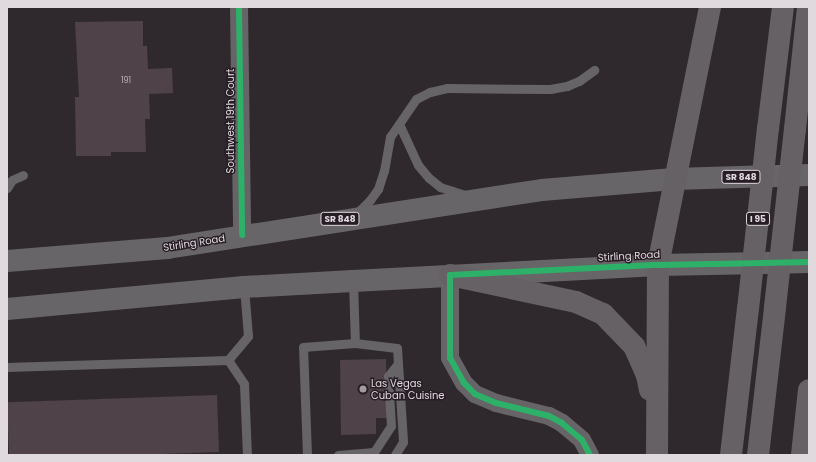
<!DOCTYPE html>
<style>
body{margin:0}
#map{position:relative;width:816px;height:462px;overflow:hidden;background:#2f292d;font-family:Poppins,sans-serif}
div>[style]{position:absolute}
.building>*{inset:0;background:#4f4248;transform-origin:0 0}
.lane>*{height:9px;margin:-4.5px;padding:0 4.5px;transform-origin:4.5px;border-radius:4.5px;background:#666467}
.street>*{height:18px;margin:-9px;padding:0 9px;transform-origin:9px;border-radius:9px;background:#666467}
.primary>*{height:22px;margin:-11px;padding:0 11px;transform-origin:11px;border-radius:11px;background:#686568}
.highway>*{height:22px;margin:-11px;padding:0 11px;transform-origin:11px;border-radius:11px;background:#656164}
.highway-bridge>*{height:22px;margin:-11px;padding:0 11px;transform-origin:11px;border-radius:11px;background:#656164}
.cycleway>*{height:6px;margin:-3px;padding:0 3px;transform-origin:3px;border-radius:3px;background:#2db169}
.dots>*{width:11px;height:11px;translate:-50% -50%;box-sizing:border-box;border:2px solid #271d25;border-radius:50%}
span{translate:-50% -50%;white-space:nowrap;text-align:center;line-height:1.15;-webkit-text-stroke:3px #271d25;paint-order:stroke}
.number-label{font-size:8px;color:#bcb3b8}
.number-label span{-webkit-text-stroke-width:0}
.shield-label span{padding:1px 3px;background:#271d25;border:1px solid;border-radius:3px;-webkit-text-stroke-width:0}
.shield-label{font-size:9px;color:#e0d9de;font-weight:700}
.street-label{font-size:10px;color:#e0d9de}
.poi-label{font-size:10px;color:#e0d9de}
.left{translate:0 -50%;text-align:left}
.frame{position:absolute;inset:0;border:8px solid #e0d9de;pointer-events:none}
</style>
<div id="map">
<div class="building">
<div style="clip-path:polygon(143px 21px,143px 46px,147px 46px,148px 69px,172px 68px,173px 93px,149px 94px,150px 119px,145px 119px,146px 152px,111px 152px,111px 156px,76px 156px,75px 97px,79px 97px,75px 22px)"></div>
<div style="clip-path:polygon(386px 359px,387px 418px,376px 418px,376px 434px,341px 435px,340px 360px)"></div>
<div style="left:217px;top:395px;width:57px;height:210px;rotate:88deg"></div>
</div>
<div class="lane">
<div style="left:399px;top:124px;width:45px;rotate:65.1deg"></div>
<div style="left:418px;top:165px;width:17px;rotate:50deg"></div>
<div style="left:429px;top:178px;width:14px;rotate:39deg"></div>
<div style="left:440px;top:187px;width:28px;rotate:18deg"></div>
<div style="left:7px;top:188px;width:9px;rotate:-58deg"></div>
<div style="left:12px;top:180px;width:12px;rotate:-24deg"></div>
<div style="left:356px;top:214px;width:20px;rotate:-45deg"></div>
<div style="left:370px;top:200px;width:14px;rotate:-54deg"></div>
<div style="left:378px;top:189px;width:19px;rotate:-72deg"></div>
<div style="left:384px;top:171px;width:35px;rotate:-80deg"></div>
<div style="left:390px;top:137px;width:46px;rotate:-55.6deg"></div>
<div style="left:416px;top:99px;width:16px;rotate:-27deg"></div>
<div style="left:430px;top:92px;width:17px;rotate:-13deg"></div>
<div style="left:447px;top:88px;width:103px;rotate:0.6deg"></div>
<div style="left:550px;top:89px;width:17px;rotate:-10deg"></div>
<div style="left:567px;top:86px;width:13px;rotate:-23deg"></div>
<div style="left:579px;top:81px;width:19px;rotate:-36deg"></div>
<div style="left:353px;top:281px;width:62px;rotate:88.2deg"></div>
<div style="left:228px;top:360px;width:31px;rotate:-50deg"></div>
<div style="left:248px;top:336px;width:49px;rotate:-94.7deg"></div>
<div style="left:7px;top:367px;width:221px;rotate:-1.8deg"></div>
<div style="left:228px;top:360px;width:29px;rotate:56deg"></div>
<div style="left:244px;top:384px;width:71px;rotate:87.6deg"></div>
<div style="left:307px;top:455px;width:108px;rotate:-92.1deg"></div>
<div style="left:303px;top:347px;width:52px;rotate:-4.4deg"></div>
<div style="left:355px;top:343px;width:42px;rotate:6.8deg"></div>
<div style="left:397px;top:348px;width:94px;rotate:86.3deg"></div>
<div style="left:403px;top:442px;width:15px;rotate:122deg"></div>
<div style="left:338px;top:455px;width:36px;rotate:-5deg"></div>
<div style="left:374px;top:452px;width:31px;rotate:-57deg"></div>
<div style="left:391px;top:426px;width:50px;rotate:-93.4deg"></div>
<div style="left:388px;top:376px;width:14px;rotate:-51deg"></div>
</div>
<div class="street">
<div style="left:239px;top:7px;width:228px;rotate:89.2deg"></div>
<div style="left:450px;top:275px;width:83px;rotate:90deg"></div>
<div style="left:450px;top:358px;width:29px;rotate:61deg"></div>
<div style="left:464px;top:383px;width:16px;rotate:45deg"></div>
<div style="left:475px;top:394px;width:23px;rotate:23deg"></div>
<div style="left:496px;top:403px;width:55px;rotate:13.8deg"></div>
<div style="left:549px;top:416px;width:15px;rotate:28deg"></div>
<div style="left:562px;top:423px;width:26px;rotate:40deg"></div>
<div style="left:582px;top:440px;width:17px;rotate:62deg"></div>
</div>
<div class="primary">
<div style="left:7px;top:261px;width:161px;rotate:-4.6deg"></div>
<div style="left:167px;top:248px;width:379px;rotate:-8.8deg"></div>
<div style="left:542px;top:190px;width:132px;rotate:-4.8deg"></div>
<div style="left:674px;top:179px;width:135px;rotate:-1.7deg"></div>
<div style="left:7px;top:309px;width:238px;rotate:-5.3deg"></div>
<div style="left:244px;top:287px;width:109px;rotate:-3.2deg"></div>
<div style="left:353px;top:281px;width:305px;rotate:-3deg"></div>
<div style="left:658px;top:265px;width:151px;rotate:-1.1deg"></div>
</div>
<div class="highway">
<div style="left:768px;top:129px;width:123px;rotate:-83deg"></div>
<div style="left:795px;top:129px;width:123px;rotate:-83.9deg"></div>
<div style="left:450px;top:275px;width:129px;rotate:12.1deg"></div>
<div style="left:576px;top:302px;width:30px;rotate:24deg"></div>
<div style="left:603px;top:314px;width:45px;rotate:45.9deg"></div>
<div style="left:634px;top:346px;width:32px;rotate:66deg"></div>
<div style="left:647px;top:375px;width:15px;rotate:79deg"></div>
<div style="left:657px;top:455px;width:190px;rotate:-89.7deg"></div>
<div style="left:658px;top:265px;width:263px;rotate:-78.6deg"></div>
<div style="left:731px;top:455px;width:147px;rotate:-83.4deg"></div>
<div style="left:758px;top:455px;width:149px;rotate:-83.4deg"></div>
<div style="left:802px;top:455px;width:65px;rotate:-83.9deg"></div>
</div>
<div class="highway-bridge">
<div style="left:775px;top:307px;width:179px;rotate:-83.6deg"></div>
<div style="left:748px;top:309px;width:181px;rotate:-83.7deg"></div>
</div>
<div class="cycleway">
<div style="left:239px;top:7px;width:228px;rotate:89.2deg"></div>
<div style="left:590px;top:455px;width:17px;rotate:-118deg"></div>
<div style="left:582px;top:440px;width:26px;rotate:-140deg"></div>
<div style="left:562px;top:423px;width:15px;rotate:-152deg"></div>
<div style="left:549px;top:416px;width:55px;rotate:-166.2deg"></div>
<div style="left:496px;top:403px;width:23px;rotate:-157deg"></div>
<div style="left:475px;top:394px;width:16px;rotate:-135deg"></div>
<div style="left:464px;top:383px;width:29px;rotate:-119deg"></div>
<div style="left:450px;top:358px;width:83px;rotate:-90deg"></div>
<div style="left:450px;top:275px;width:208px;rotate:-2.8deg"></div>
<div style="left:658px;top:265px;width:151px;rotate:-1.1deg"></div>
</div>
<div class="dots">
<div style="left:363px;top:389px;background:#a29ba0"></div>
</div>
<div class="number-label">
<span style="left:126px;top:81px">191</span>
</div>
<div class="shield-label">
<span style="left:741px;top:177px">SR 848</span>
<span style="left:340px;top:219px">SR 848</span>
<span style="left:758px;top:219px">I 95</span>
</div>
<div class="street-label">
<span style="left:231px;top:121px;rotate:-90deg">Southwest 19th Court</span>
<span style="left:194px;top:243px;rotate:-9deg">Stirling Road</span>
<span style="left:629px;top:256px;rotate:-3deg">Stirling Road</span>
</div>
<div class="poi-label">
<span class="left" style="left:371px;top:389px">Las Vegas<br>Cuban Cuisine</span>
</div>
<div class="frame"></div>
</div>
